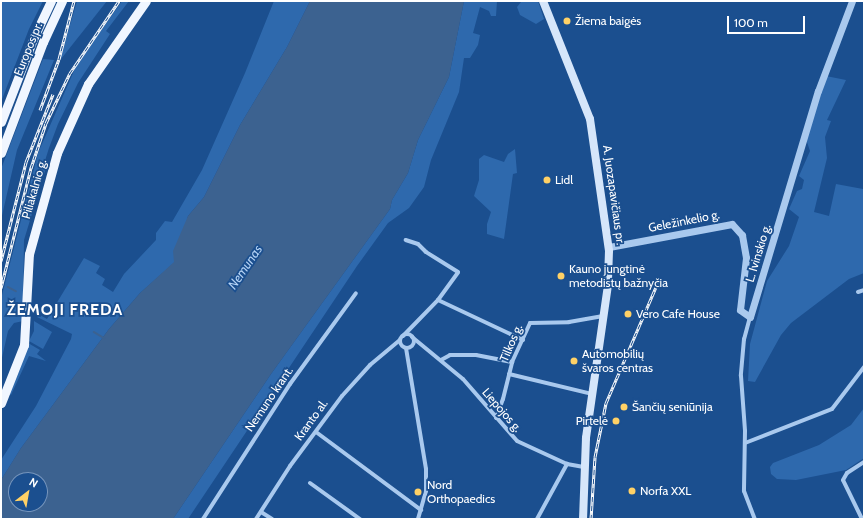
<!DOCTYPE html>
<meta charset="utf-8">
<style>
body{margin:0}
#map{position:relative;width:865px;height:520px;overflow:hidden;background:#1b4f8f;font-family:Cabin,sans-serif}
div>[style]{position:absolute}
.green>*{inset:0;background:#2e69ad}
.water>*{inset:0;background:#3c6290}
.stream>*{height:1.5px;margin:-0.75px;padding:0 0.75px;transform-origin:0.75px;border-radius:0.75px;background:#3c6290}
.minor>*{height:4px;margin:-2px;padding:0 2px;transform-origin:2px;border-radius:2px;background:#a9c9ee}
.minor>.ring{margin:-2px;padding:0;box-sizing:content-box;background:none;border:4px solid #a9c9ee;border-radius:50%}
.tertiary>*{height:7px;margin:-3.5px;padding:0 3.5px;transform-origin:3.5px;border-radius:3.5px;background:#a9c9ee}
.secondary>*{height:8px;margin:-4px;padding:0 4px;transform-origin:4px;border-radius:4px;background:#d6e6fa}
.primary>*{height:9px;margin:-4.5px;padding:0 4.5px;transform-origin:4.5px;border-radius:4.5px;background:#f0f6ff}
.rail>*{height:3px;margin-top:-1.5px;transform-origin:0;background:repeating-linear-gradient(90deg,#1b4f8f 0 4.5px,#fff 0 9px);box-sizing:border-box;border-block:1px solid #fff}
.dots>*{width:11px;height:11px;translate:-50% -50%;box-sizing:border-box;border:2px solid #1b4f8f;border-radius:50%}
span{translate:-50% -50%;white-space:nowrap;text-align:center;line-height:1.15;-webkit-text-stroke:3.5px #1b4f8f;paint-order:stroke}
.poi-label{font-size:12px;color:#fff}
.left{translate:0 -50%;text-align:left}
.right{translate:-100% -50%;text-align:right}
.street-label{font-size:12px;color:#fff}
.water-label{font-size:13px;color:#b5d3f5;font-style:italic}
.district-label{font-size:16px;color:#fff;font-weight:700;letter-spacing:1px}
.frame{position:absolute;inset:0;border:2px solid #fff;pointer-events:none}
.north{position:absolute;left:8px;top:472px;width:40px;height:40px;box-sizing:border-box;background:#1b4f8f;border:1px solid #7695bc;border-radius:50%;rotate:31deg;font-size:11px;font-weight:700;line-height:16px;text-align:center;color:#fff}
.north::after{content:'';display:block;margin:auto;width:14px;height:18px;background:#ffd166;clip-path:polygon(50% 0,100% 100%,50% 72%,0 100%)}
.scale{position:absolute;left:727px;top:16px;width:78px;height:18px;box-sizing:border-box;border:2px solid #fff;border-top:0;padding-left:5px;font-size:12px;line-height:14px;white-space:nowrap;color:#fff;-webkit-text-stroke:3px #1b4f8f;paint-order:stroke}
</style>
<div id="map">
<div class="green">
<div style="clip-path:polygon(1px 1px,43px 1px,29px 29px,1px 102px)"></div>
<div style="clip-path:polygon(77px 1px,107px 1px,61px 59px,60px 59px)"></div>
<div style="clip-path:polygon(122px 1px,129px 1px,106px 31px,110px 34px,78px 83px,58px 124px,49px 148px,43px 167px,46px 168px,24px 240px,23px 321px,14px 323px,8px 331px,1px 362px,1px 299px,38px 153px,77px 64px)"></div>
<div style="clip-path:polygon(274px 1px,310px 1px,287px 47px,240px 125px,204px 197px,188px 216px,175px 262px,140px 293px,109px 329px,21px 448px,1px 480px,1px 460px,36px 406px,71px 339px,72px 334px,37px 317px,38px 314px,47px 319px,84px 258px,100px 266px,96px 273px,105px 279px,102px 285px,113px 292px,124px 274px,156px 240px,156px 233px,165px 221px,172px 222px,202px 170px,245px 73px)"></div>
<div style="clip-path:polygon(464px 1px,497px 1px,496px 16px,491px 16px,489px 11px,480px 7px,473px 33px,480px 35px,478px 45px,470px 58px,464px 58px,459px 92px,431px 160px,424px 187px,409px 208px,388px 223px,357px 266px,188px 519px,173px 519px,271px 374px,390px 209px,392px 200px,408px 173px,418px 140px,449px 77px)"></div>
<div style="clip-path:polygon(538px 1px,544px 19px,536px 24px,520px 15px,517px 7px,521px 2px)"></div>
<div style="clip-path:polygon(43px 59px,54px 60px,17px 150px,1px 220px,1px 169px)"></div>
<div style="clip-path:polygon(826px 76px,846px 80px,827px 120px,831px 121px,825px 137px,827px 158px,814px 212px,829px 216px,836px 184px,863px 189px,864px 186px,864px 273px,849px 279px,791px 323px,781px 335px,755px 382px,748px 381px,750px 344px,767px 281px,789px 246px,799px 217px,789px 209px,797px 191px,802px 189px,804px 180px,799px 176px,810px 151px,806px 139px)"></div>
<div style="clip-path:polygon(515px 149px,517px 173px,513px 174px,504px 239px,487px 234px,487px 224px,491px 212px,474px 196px,479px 180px,479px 159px,484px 155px,504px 162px,508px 154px)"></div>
<div style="clip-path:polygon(34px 321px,52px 332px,43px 349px,29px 341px,34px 331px)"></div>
<div style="clip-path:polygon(28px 343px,40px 350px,37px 354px,46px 361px,29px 356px,11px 395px,9px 394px)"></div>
<div style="clip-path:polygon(864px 408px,864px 458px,846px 470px,796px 480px,777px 479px,771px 474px,770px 467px,773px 463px,819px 445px,851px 425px)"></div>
</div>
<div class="water">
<div style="clip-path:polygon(evenodd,310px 1px,464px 1px,449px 77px,418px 140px,408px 173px,392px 200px,390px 209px,271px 374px,173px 519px,1px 519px,1px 480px,21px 448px,109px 329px,140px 293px,174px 262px,173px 251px,188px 216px,204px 197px,240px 125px,287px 47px,310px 1px,16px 480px,40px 480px,40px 504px,16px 504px,16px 480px)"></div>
</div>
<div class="stream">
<div style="left:8px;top:287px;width:9px;rotate:27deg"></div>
<div style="left:94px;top:332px;width:12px;rotate:31deg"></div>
</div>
<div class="minor">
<div style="left:858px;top:292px;width:6px;rotate:-18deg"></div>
<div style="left:438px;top:300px;width:94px;rotate:25.2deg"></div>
<div style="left:750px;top:317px;width:23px;rotate:105deg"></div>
<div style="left:744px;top:339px;width:37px;rotate:95deg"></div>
<div style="left:741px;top:376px;width:55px;rotate:85.8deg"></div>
<div style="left:745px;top:431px;width:60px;rotate:91deg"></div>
<div style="left:744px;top:491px;width:30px;rotate:69deg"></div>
<div class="ring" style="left:400px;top:334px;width:10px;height:10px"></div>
<div style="left:403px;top:336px;width:50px;rotate:-45.8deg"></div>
<div style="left:438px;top:300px;width:34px;rotate:-54deg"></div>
<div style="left:458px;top:272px;width:38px;rotate:-148deg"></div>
<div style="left:426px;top:252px;width:11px;rotate:-135deg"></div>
<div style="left:418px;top:244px;width:13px;rotate:-162deg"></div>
<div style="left:412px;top:337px;width:66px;rotate:39.5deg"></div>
<div style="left:463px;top:379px;width:82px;rotate:48.9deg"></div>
<div style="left:517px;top:441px;width:55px;rotate:24.7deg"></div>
<div style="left:567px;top:464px;width:17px;rotate:10deg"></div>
<div style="left:406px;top:348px;width:123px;rotate:80.6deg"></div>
<div style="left:426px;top:469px;width:22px;rotate:90deg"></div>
<div style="left:426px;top:491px;width:29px;rotate:106deg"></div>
<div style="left:441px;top:360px;width:10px;rotate:-29deg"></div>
<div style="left:450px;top:355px;width:26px"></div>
<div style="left:476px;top:355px;width:37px;rotate:11deg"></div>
<div style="left:509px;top:374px;width:85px;rotate:13.5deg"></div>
<div style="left:496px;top:418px;width:20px;rotate:-70deg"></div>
<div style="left:503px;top:399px;width:38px;rotate:-76deg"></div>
<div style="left:512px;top:362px;width:43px;rotate:-65.2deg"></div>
<div style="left:530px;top:323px;width:39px;rotate:-1deg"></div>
<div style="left:569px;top:322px;width:36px;rotate:-10deg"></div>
<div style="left:316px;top:432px;width:131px;rotate:36.6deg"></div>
<div style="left:745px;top:443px;width:93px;rotate:-21.3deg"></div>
<div style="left:832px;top:409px;width:53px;rotate:-52.7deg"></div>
<div style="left:310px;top:483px;width:62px;rotate:35.8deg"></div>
<div style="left:261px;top:512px;width:13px;rotate:32deg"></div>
<div style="left:203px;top:519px;width:161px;rotate:-57.2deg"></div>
<div style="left:290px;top:384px;width:112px;rotate:-54deg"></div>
<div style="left:256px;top:519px;width:63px;rotate:-57.3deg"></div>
<div style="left:290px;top:466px;width:87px;rotate:-53.4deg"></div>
<div style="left:342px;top:396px;width:42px;rotate:-47.9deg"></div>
<div style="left:370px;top:365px;width:39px;rotate:-40deg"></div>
<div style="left:537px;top:519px;width:63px;rotate:-61.4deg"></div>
<div style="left:862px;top:519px;width:43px;rotate:-116deg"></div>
<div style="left:843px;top:480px;width:8px;rotate:-60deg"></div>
<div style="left:847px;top:473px;width:20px;rotate:-33deg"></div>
</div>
<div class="tertiary">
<div style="left:609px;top:247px;width:125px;rotate:-10.6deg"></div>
<div style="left:732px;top:224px;width:15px;rotate:48deg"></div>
<div style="left:742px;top:235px;width:23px;rotate:80deg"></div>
<div style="left:746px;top:258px;width:52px;rotate:96.6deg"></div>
<div style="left:740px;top:310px;width:12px;rotate:35deg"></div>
<div style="left:750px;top:317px;width:236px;rotate:-73.3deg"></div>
<div style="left:818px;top:91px;width:96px;rotate:-69.3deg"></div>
</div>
<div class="secondary">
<div style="left:543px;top:1px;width:127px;rotate:68.3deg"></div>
<div style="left:590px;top:119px;width:133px;rotate:81.8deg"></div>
<div style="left:609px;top:251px;width:34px;rotate:92deg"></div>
<div style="left:608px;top:285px;width:155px;rotate:98.2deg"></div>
<div style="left:586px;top:438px;width:81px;rotate:92.1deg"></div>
</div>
<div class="primary">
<div style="left:1px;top:122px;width:89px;rotate:-68.9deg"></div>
<div style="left:33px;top:39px;width:42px;rotate:-64.7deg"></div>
<div style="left:1px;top:153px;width:119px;rotate:-69.3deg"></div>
<div style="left:43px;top:42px;width:45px;rotate:-65.1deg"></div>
<div style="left:1px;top:403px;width:62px;rotate:-68.4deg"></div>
<div style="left:24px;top:345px;width:91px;rotate:-86.9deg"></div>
<div style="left:29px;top:254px;width:105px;rotate:-74.5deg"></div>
<div style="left:57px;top:153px;width:76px;rotate:-65.8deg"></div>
<div style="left:88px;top:84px;width:101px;rotate:-55.1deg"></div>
</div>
<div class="rail">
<div style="left:40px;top:110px;width:54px;rotate:-69.6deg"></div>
<div style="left:59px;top:59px;width:60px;rotate:-75.5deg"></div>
<div style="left:1px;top:261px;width:102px;rotate:-75.8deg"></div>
<div style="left:26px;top:162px;width:73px;rotate:-68.3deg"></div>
<div style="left:1px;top:288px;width:124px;rotate:-76deg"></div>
<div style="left:31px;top:168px;width:47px;rotate:-71.6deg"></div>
<div style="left:46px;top:123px;width:55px;rotate:-64.4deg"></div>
<div style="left:70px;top:73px;width:87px;rotate:-55.8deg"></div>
<div style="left:591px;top:519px;width:62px;rotate:-86.3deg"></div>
<div style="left:595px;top:457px;width:55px;rotate:-78.5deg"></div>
<div style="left:606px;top:403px;width:132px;rotate:-66.7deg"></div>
</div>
<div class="dots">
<div style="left:567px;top:21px;background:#ffd166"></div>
<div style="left:547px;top:180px;background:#ffd166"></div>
<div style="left:561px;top:276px;background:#ffd166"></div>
<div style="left:628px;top:314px;background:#ffd166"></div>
<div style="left:574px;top:361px;background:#ffd166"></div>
<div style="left:624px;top:407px;background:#ffd166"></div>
<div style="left:616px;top:421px;background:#ffd166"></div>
<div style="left:632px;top:491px;background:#ffd166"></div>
<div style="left:418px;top:492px;background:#ffd166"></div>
</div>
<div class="poi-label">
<span class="left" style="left:575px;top:21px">Žiema baigės</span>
<span class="left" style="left:555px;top:180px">Lidl</span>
<span class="left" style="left:569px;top:276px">Kauno jungtinė<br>metodistų bažnyčia</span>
<span class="left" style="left:636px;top:314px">Vero Cafe House</span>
<span class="left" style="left:582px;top:361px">Automobilių<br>švaros centras</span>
<span class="left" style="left:632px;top:407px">Šančių seniūnija</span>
<span class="right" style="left:608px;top:421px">Pirtelė</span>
<span class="left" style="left:427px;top:492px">Nord<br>Orthopaedics</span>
<span class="left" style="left:640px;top:491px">Norfa XXL</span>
</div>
<div class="street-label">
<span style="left:28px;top:49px;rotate:-68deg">Europos pr.</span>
<span style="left:34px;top:189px;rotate:-74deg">Piliakalnio g.</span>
<span style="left:614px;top:195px;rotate:82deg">A. Juozapavičiaus pr.</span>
<span style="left:684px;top:221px;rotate:-11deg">Geležinkelio g.</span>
<span style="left:758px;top:253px;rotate:-73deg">L. Ivinskio g.</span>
<span style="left:511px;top:343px;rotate:-67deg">Tilkos g.</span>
<span style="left:269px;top:399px;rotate:-56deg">Nemuno krant.</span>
<span style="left:502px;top:410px;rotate:49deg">Liepojos g.</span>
<span style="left:311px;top:420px;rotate:-54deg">Kranto al.</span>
</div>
<div class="water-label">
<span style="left:245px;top:267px;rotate:-56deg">Nemunas</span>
</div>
<div class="district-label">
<span style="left:65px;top:310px">ŽEMOJI FREDA</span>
</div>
<div class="frame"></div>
<div class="north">N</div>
<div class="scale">100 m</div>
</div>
